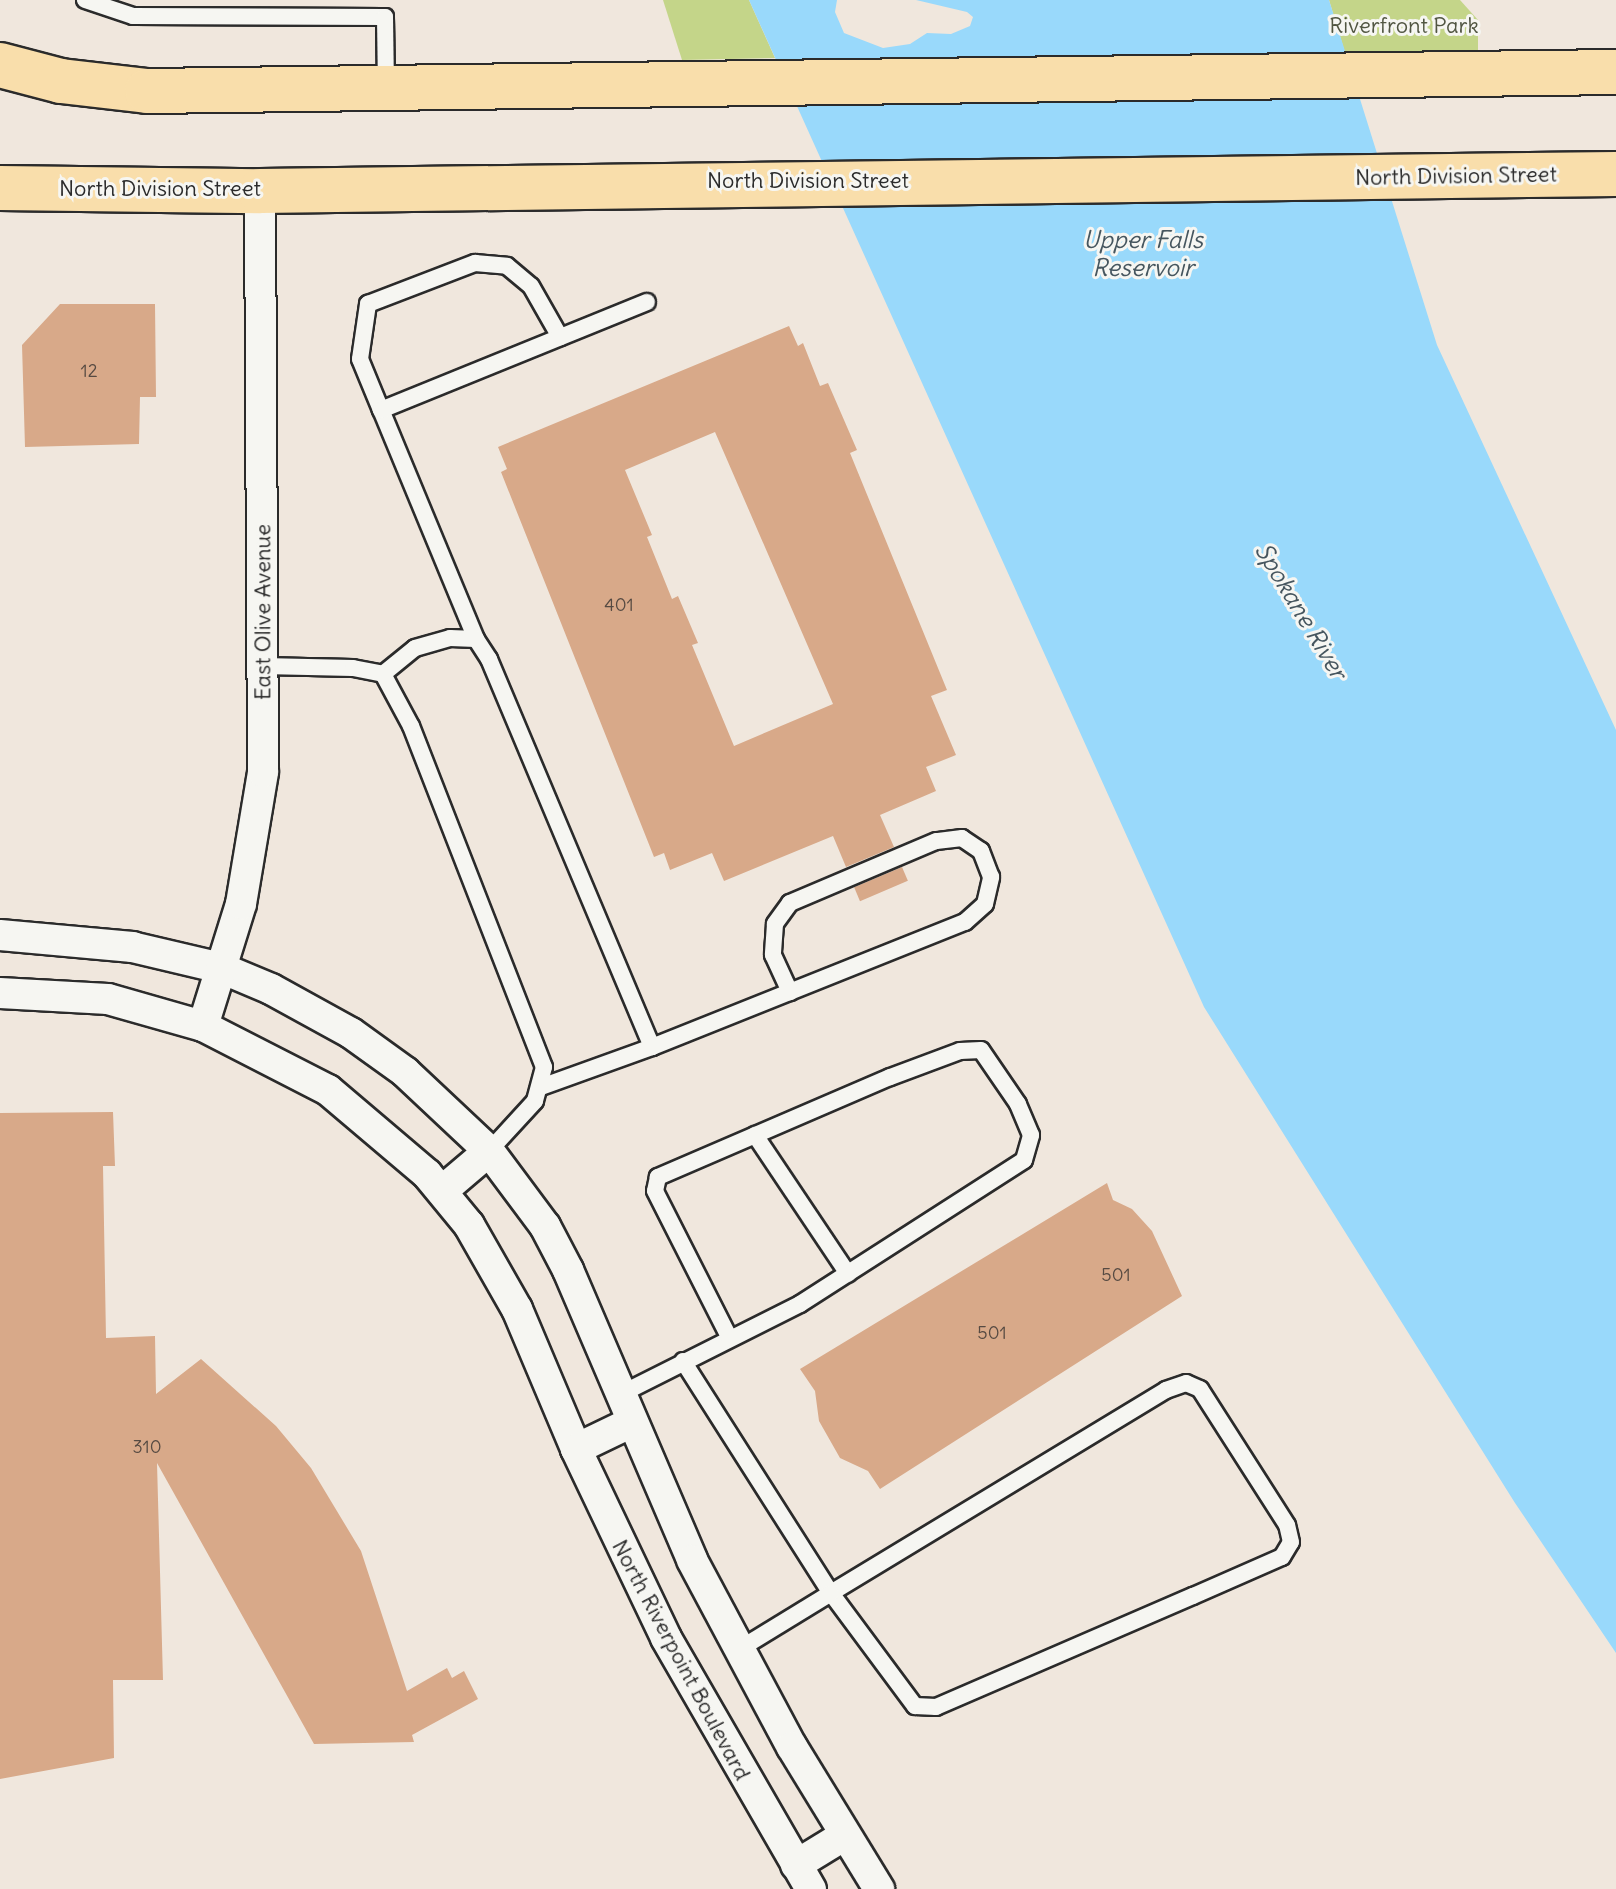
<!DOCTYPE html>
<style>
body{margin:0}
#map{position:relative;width:1616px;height:1889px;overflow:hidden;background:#f0e7dd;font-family:Delius,sans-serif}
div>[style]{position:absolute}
.green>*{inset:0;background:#c4d589}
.water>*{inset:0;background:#99d9fb}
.building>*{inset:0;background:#d8a989;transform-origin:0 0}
.roads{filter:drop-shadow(2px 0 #2b2b2b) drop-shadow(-2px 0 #2b2b2b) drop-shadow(0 2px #2b2b2b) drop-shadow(0 -2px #2b2b2b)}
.service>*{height:16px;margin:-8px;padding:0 8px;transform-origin:8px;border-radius:8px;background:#f6f6f2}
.minor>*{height:30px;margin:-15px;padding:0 15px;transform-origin:15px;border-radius:15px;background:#f6f6f2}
.primary>*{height:44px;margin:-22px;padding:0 22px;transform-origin:22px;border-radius:22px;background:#f9deab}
span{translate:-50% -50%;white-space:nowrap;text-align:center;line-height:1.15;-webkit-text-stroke:6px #f6f6f2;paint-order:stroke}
.number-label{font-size:18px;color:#564a42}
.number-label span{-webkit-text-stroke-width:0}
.park-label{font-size:22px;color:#515642}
.street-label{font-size:22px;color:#2b2b2b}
.water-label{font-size:24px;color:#46565f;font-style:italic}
</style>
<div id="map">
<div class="green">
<div style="clip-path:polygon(663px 0,749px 0,775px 58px,682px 60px)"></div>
<div style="clip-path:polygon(1329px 0,1460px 0,1478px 20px,1478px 52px,1345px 53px)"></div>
</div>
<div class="water">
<div style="clip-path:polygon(749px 0,837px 0,835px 12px,844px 33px,883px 48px,910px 44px,927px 33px,951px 34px,970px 26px,973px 17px,967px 12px,916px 0,1329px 0,1437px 345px,1616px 730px,1616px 1653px,1515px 1503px,1204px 1007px)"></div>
</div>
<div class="building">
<div style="clip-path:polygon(60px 304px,155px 304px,156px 397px,140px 397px,139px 444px,25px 447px,22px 345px)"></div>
<div style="clip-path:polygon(evenodd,789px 326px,798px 346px,803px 343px,820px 386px,828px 383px,857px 450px,850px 453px,947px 690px,931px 696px,956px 755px,926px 767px,936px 791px,880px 815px,894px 847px,846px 867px,833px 836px,724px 881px,712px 853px,670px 870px,664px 853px,654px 857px,501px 472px,507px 469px,498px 447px,789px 326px,715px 432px,833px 704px,734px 746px,692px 645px,698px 643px,678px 596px,672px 599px,647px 537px,652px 535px,625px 470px,715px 432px)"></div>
<div style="left:902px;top:867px;width:15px;height:52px;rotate:67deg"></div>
<div style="clip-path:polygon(113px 1112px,115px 1166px,103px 1166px,106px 1338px,155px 1336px,156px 1394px,201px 1359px,276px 1426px,311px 1468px,361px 1551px,407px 1691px,447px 1668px,452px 1678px,464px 1671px,478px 1699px,412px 1735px,414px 1742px,314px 1744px,157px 1463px,163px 1680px,113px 1680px,114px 1758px,0 1779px,0 1113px)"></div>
<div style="clip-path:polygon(1107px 1183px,1113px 1200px,1132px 1209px,1152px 1231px,1182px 1296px,880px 1489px,868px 1471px,840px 1458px,819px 1421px,815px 1391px,800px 1369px)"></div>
</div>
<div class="roads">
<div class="service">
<div style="left:85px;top:0;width:51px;rotate:18.4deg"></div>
<div style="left:133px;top:16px;width:252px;rotate:0.2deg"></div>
<div style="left:385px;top:17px;width:69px;rotate:89.2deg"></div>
<div style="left:381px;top:410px;width:55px;rotate:-112.4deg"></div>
<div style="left:360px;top:359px;width:56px;rotate:-81.7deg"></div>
<div style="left:368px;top:304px;width:115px;rotate:-21deg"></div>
<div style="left:475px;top:263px;width:32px;rotate:5deg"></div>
<div style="left:507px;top:266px;width:31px;rotate:40deg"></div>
<div style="left:531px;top:286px;width:59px;rotate:60.4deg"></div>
<div style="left:476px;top:639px;width:248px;rotate:-112.5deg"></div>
<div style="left:381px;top:410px;width:287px;rotate:-22.1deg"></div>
<div style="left:263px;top:666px;width:90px;rotate:1.3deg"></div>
<div style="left:353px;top:668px;width:31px;rotate:11deg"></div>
<div style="left:383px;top:674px;width:59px;rotate:61.7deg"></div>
<div style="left:411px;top:726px;width:366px;rotate:68.7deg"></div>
<div style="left:544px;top:1067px;width:35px;rotate:105deg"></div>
<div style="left:535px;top:1101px;width:68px;rotate:132.6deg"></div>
<div style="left:383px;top:674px;width:41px;rotate:-39.1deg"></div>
<div style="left:415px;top:648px;width:36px;rotate:-16deg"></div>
<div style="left:450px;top:638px;width:26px;rotate:2deg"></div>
<div style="left:476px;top:639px;width:24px;rotate:57deg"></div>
<div style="left:489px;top:659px;width:421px;rotate:67.2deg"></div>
<div style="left:652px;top:1047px;width:118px;rotate:160.2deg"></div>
<div style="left:652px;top:1047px;width:337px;rotate:-21.8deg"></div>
<div style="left:965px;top:922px;width:27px;rotate:-42deg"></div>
<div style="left:985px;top:904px;width:28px;rotate:-77deg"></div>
<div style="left:991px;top:877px;width:28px;rotate:-111deg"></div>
<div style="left:981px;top:851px;width:23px;rotate:-146deg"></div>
<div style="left:962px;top:838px;width:26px;rotate:173deg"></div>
<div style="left:936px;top:841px;width:159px;rotate:157deg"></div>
<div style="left:790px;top:903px;width:26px;rotate:126deg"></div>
<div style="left:775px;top:924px;width:31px;rotate:94deg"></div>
<div style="left:773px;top:955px;width:41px;rotate:65.3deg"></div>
<div style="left:755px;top:1135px;width:167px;rotate:56.2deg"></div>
<div style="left:683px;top:1361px;width:275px;rotate:57.5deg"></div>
<div style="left:831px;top:1593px;width:141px;rotate:53.4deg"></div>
<div style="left:915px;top:1706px;width:21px;rotate:3deg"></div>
<div style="left:936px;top:1707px;width:280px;rotate:-23.4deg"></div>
<div style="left:1193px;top:1596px;width:97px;rotate:-23.7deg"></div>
<div style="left:1282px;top:1557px;width:17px;rotate:-59deg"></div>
<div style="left:1291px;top:1542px;width:17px;rotate:-103deg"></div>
<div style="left:1287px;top:1525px;width:161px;rotate:-122.6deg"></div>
<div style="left:1200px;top:1389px;width:15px;rotate:-157deg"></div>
<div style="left:1186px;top:1383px;width:21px;rotate:161deg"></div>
<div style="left:1166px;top:1390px;width:392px;rotate:148.8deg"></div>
<div style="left:831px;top:1593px;width:109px;rotate:148.5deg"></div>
<div style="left:619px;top:1395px;width:203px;rotate:-26.7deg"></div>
<div style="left:800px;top:1304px;width:266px;rotate:-32.7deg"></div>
<div style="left:1024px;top:1160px;width:26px;rotate:-74deg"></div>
<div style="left:1031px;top:1135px;width:34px;rotate:-113deg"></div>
<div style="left:1018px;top:1104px;width:65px;rotate:-124.4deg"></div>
<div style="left:981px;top:1050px;width:21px;rotate:177deg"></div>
<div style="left:960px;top:1051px;width:75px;rotate:159.6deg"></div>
<div style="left:890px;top:1077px;width:253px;rotate:156.7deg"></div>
<div style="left:658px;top:1177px;width:14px;rotate:102deg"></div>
<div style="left:655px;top:1191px;width:164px;rotate:63.1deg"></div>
</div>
<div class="minor">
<div style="left:0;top:935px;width:133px;rotate:5.2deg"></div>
<div style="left:132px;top:947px;width:91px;rotate:13.3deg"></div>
<div style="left:221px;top:968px;width:54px;rotate:22.8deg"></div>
<div style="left:271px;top:989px;width:91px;rotate:28.8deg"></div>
<div style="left:351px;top:1033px;width:67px;rotate:35.8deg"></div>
<div style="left:405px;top:1072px;width:115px;rotate:43.2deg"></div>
<div style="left:489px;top:1151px;width:94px;rotate:53.3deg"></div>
<div style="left:545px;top:1226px;width:50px;rotate:62.4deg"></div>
<div style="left:568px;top:1270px;width:315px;rotate:66.8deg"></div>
<div style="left:692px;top:1560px;width:212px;rotate:61.9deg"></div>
<div style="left:792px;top:1747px;width:167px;rotate:58.5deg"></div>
<div style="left:0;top:993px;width:108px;rotate:3.2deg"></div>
<div style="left:108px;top:999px;width:99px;rotate:15.9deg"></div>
<div style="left:203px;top:1026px;width:140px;rotate:27.1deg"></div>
<div style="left:328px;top:1090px;width:130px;rotate:40.3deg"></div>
<div style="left:427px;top:1174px;width:66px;rotate:50.5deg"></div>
<div style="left:469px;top:1225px;width:97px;rotate:60.3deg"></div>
<div style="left:517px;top:1309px;width:152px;rotate:67.1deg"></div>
<div style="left:576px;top:1449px;width:209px;rotate:64.5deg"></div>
<div style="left:666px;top:1638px;width:290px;rotate:60deg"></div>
<div style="left:203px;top:1026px;width:128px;rotate:-72.7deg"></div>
<div style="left:241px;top:904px;width:134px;rotate:-80.5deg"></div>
<div style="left:263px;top:772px;width:581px;rotate:-90.3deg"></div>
<div style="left:442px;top:1191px;width:62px;rotate:-40.4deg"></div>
<div style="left:576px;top:1449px;width:60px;rotate:-25.7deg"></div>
<div style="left:796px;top:1865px;width:57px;rotate:-31.5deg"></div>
</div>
<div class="primary">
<div style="left:0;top:65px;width:63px;rotate:14.7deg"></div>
<div style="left:61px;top:81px;width:87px;rotate:6.6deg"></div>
<div style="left:147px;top:91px;width:1469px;rotate:-0.74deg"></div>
<div style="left:0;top:188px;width:260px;rotate:0.7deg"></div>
<div style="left:260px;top:191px;width:1356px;rotate:-0.72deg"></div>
</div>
</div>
<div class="number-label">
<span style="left:89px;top:371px">12</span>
<span style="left:619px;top:605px">401</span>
<span style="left:1116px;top:1275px">501</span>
<span style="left:992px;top:1333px">501</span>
<span style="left:147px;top:1447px">310</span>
</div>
<div class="park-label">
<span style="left:1404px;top:26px">Riverfront Park</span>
</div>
<div class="street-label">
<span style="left:1456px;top:176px;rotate:-1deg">North Division Street</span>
<span style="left:808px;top:181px">North Division Street</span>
<span style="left:160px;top:189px">North Division Street</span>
<span style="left:263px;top:612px;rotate:-90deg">East Olive Avenue</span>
<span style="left:681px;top:1660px;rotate:62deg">North Riverpoint Boulevard</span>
</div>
<div class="water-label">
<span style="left:1143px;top:254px">Upper Falls<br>Reservoir</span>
<span style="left:1301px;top:611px;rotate:59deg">Spokane River</span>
</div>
</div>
